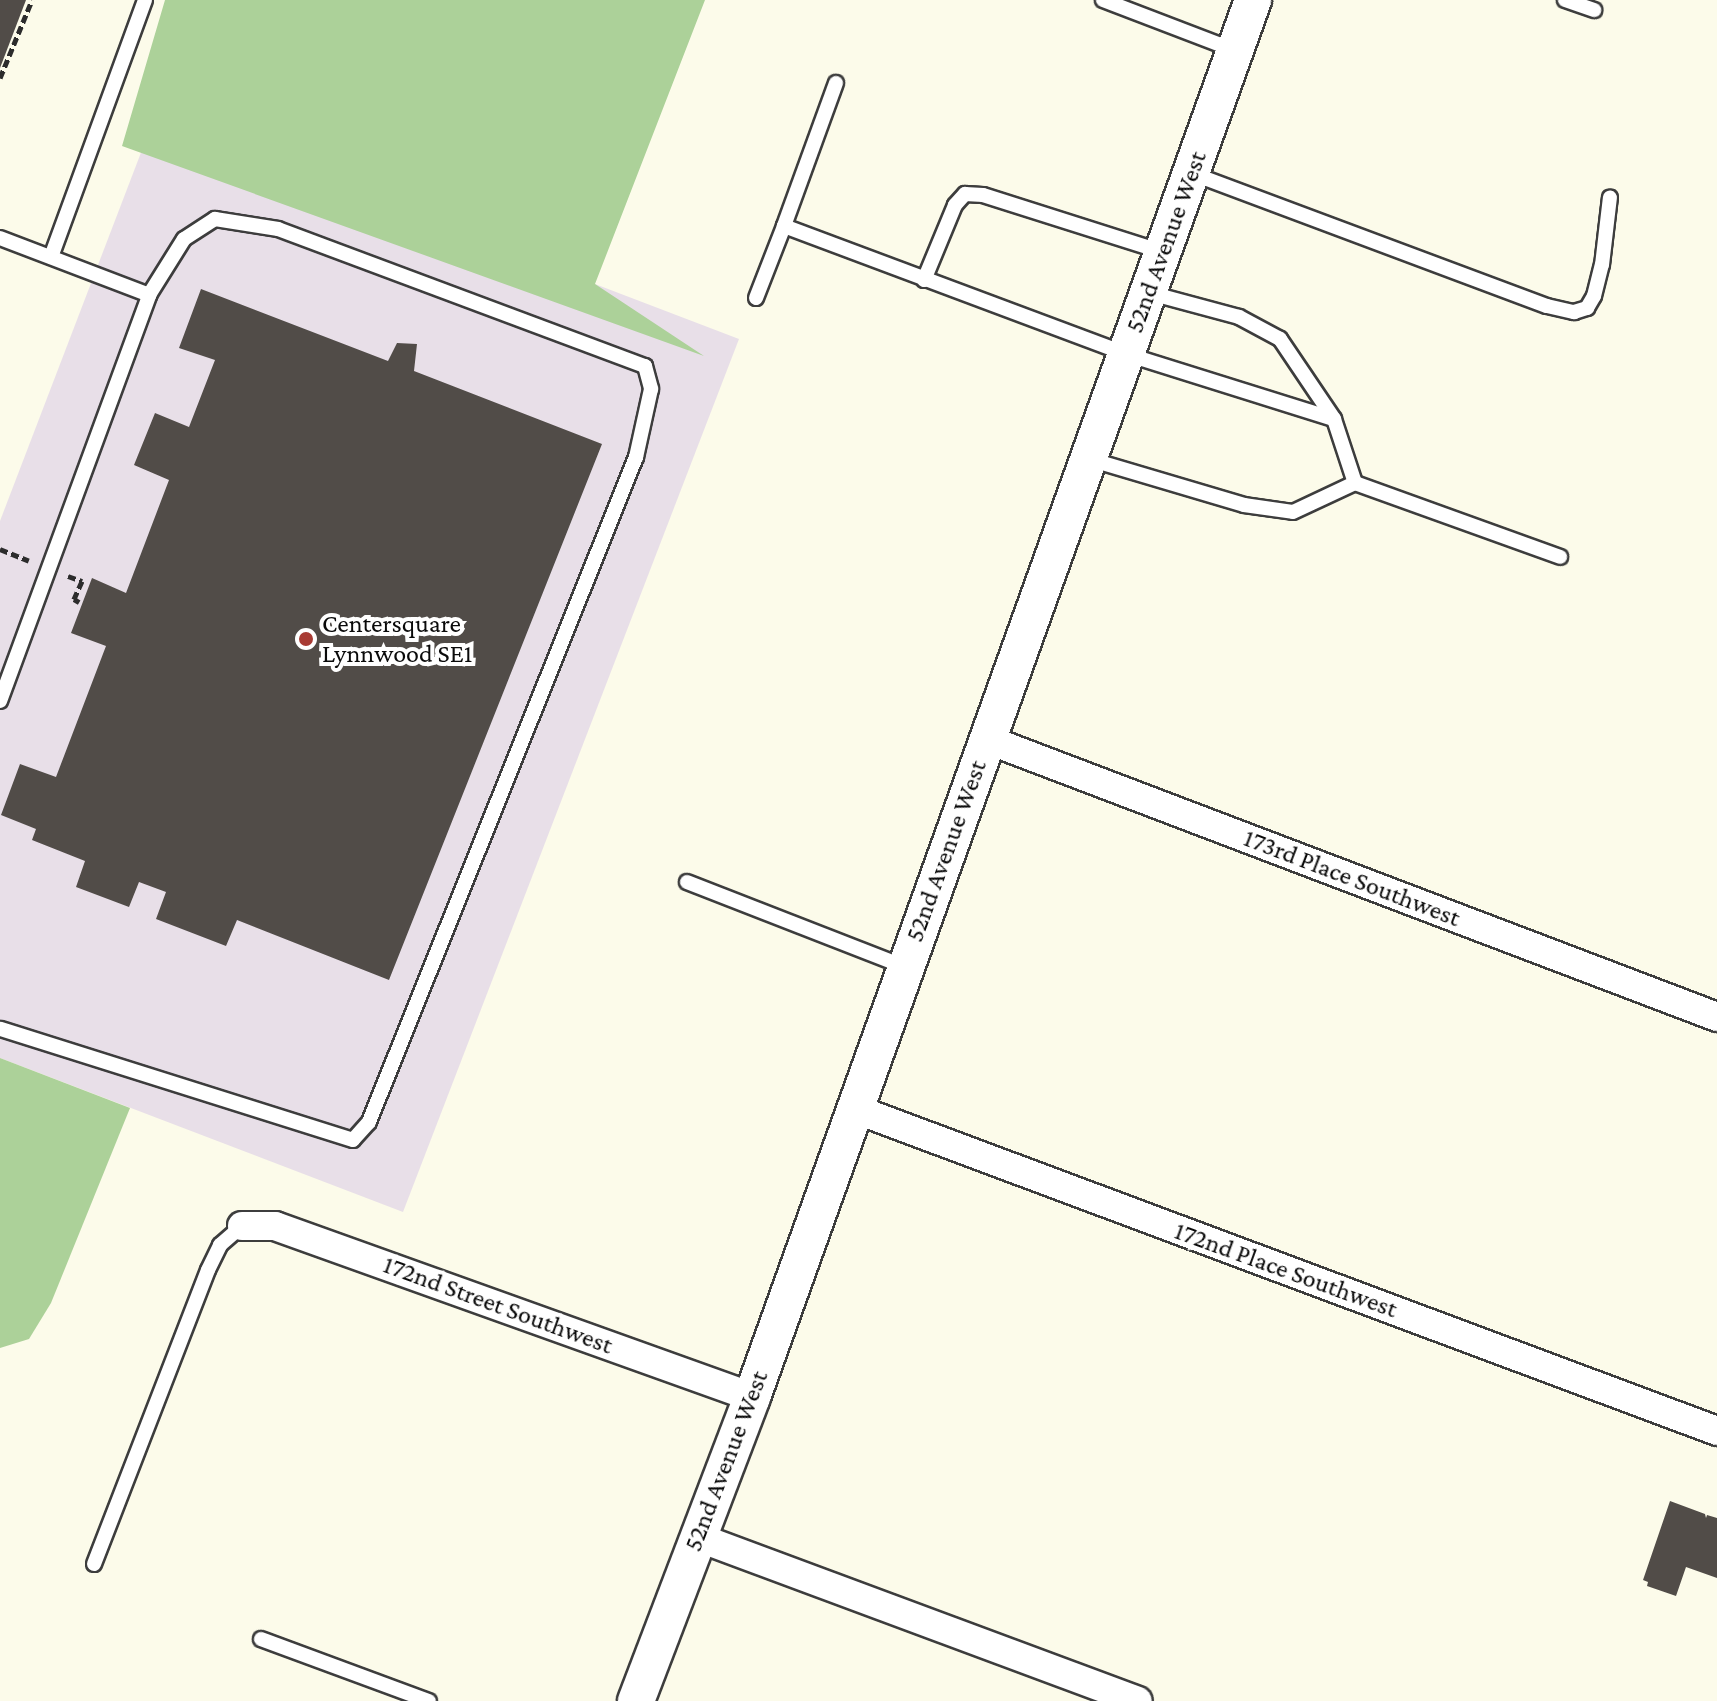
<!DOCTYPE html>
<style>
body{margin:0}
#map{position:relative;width:1717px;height:1701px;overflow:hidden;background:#fcfbea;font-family:"Crimson Pro",serif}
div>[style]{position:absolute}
.industrial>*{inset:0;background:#e8dfe8}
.forest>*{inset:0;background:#acd199}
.building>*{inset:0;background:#514c48}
.path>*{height:5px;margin-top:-2.5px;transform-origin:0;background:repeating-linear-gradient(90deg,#2c2c2c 0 8px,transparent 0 12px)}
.roads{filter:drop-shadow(2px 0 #3d3d3d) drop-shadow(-2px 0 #3d3d3d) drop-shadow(0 2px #3d3d3d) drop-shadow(0 -2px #3d3d3d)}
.service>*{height:14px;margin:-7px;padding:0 7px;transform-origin:7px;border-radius:7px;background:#fff}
.minor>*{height:28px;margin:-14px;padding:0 14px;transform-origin:14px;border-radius:14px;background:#fff}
.tertiary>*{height:36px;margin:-18px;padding:0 18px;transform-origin:18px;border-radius:18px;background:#fff}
.dots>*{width:22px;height:22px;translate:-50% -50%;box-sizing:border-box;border:4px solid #fff;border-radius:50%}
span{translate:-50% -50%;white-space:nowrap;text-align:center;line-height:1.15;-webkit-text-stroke:8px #fff;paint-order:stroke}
.street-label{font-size:26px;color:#0a0a0a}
.poi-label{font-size:26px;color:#0a0a0a}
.left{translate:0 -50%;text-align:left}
</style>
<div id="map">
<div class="industrial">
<div style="clip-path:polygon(155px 116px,739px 339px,403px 1212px,0 1058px,0 521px)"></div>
</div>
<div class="forest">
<div style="clip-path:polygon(165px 0,705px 0,595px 284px,704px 356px,122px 146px)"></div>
<div style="clip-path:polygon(0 1058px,130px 1108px,51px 1303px,29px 1339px,0 1348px)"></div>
</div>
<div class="building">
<div style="clip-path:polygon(0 0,26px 0,0 68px)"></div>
<div style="clip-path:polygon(201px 289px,388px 361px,397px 343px,417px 344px,414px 371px,602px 444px,389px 980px,237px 920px,226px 946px,156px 919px,166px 892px,139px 882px,129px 907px,76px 887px,85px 861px,32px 840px,36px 829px,1px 815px,20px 764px,56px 777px,106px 646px,71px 633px,92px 578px,126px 593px,169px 480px,134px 465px,155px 413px,189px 427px,215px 360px,179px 348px)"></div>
<div style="clip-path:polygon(1670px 1501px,1705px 1514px,1706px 1518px,1707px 1515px,1717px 1518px,1717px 1578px,1686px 1567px,1676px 1596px,1647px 1586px,1648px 1582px,1643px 1580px)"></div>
</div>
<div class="path">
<div style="left:0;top:78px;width:84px;rotate:-67.7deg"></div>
<div style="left:0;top:549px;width:31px;rotate:22deg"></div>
<div style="left:68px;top:576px;width:15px;rotate:20deg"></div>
<div style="left:82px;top:581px;width:20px;rotate:114deg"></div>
<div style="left:74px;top:599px;width:6px;rotate:31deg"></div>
</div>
<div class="roads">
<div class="service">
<div style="left:1103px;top:0;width:140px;rotate:20.9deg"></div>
<div style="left:1565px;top:0;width:31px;rotate:19deg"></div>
<div style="left:836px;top:83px;width:152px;rotate:110deg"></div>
<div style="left:784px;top:226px;width:365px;rotate:20.5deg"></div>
<div style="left:1126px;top:354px;width:218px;rotate:17.4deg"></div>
<div style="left:1191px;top:173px;width:380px;rotate:20.5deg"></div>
<div style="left:1547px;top:306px;width:28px;rotate:13deg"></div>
<div style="left:1574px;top:312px;width:14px;rotate:-17deg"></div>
<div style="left:1587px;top:308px;width:14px;rotate:-60deg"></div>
<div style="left:1594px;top:296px;width:32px;rotate:-76deg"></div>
<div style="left:1602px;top:265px;width:68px;rotate:-83.3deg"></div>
<div style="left:0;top:238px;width:160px;rotate:20.9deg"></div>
<div style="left:51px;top:257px;width:274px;rotate:-69.9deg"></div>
<div style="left:924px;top:280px;width:81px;rotate:-67.5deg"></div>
<div style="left:955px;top:205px;width:15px;rotate:-48deg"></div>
<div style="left:965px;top:194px;width:18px;rotate:3deg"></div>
<div style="left:983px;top:195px;width:189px;rotate:17.6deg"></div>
<div style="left:756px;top:298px;width:77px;rotate:-68.7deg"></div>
<div style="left:1089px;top:459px;width:162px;rotate:16.5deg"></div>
<div style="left:1244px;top:505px;width:49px;rotate:8.1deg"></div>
<div style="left:1293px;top:512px;width:68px;rotate:-25.1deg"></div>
<div style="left:1355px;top:483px;width:67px;rotate:-108.2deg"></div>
<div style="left:1334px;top:419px;width:97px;rotate:-124deg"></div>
<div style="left:1280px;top:339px;width:47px;rotate:-151.8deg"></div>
<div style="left:1239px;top:317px;width:92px;rotate:-164.9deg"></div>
<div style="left:1355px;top:483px;width:218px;rotate:19.8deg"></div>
<div style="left:0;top:701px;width:432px;rotate:-69.8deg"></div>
<div style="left:149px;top:295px;width:66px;rotate:-58deg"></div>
<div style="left:184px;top:239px;width:37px;rotate:-33deg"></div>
<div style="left:215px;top:219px;width:64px;rotate:9deg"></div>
<div style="left:278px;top:229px;width:392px;rotate:20.5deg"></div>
<div style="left:645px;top:366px;width:24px;rotate:75deg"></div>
<div style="left:651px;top:389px;width:70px;rotate:102.4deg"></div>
<div style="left:636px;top:457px;width:717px;rotate:111.88deg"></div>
<div style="left:369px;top:1122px;width:24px;rotate:132deg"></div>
<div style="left:353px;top:1140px;width:370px;rotate:-162.5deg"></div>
<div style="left:687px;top:882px;width:234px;rotate:21.3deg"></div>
<div style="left:94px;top:1564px;width:315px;rotate:-68.8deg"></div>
<div style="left:208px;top:1270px;width:28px;rotate:-64deg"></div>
<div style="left:220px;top:1245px;width:29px;rotate:-41deg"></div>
<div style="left:261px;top:1639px;width:179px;rotate:20.3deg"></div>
</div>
<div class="minor">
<div style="left:986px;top:739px;width:782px;rotate:20.82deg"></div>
<div style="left:855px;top:1109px;width:920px;rotate:20.48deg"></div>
<div style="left:242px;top:1226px;width:33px"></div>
<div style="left:275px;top:1226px;width:507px;rotate:19.72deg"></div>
<div style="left:697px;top:1537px;width:470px;rotate:20.4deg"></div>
</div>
<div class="tertiary">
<div style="left:636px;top:1701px;width:325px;rotate:-69.1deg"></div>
<div style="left:752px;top:1397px;width:1484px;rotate:-70.27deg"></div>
</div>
</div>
<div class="dots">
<div style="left:306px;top:639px;background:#a83b34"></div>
</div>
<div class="street-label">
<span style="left:1166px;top:242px;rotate:-70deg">52nd Avenue West</span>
<span style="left:946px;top:851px;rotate:-70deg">52nd Avenue West</span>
<span style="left:1352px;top:878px;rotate:21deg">173rd Place Southwest</span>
<span style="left:1286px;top:1270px;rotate:20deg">172nd Place Southwest</span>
<span style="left:498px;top:1305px;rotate:20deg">172nd Street Southwest</span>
<span style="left:726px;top:1461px;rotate:-69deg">52nd Avenue West</span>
</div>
<div class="poi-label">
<span class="left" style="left:322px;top:639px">Centersquare<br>Lynnwood SE1</span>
</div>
</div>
